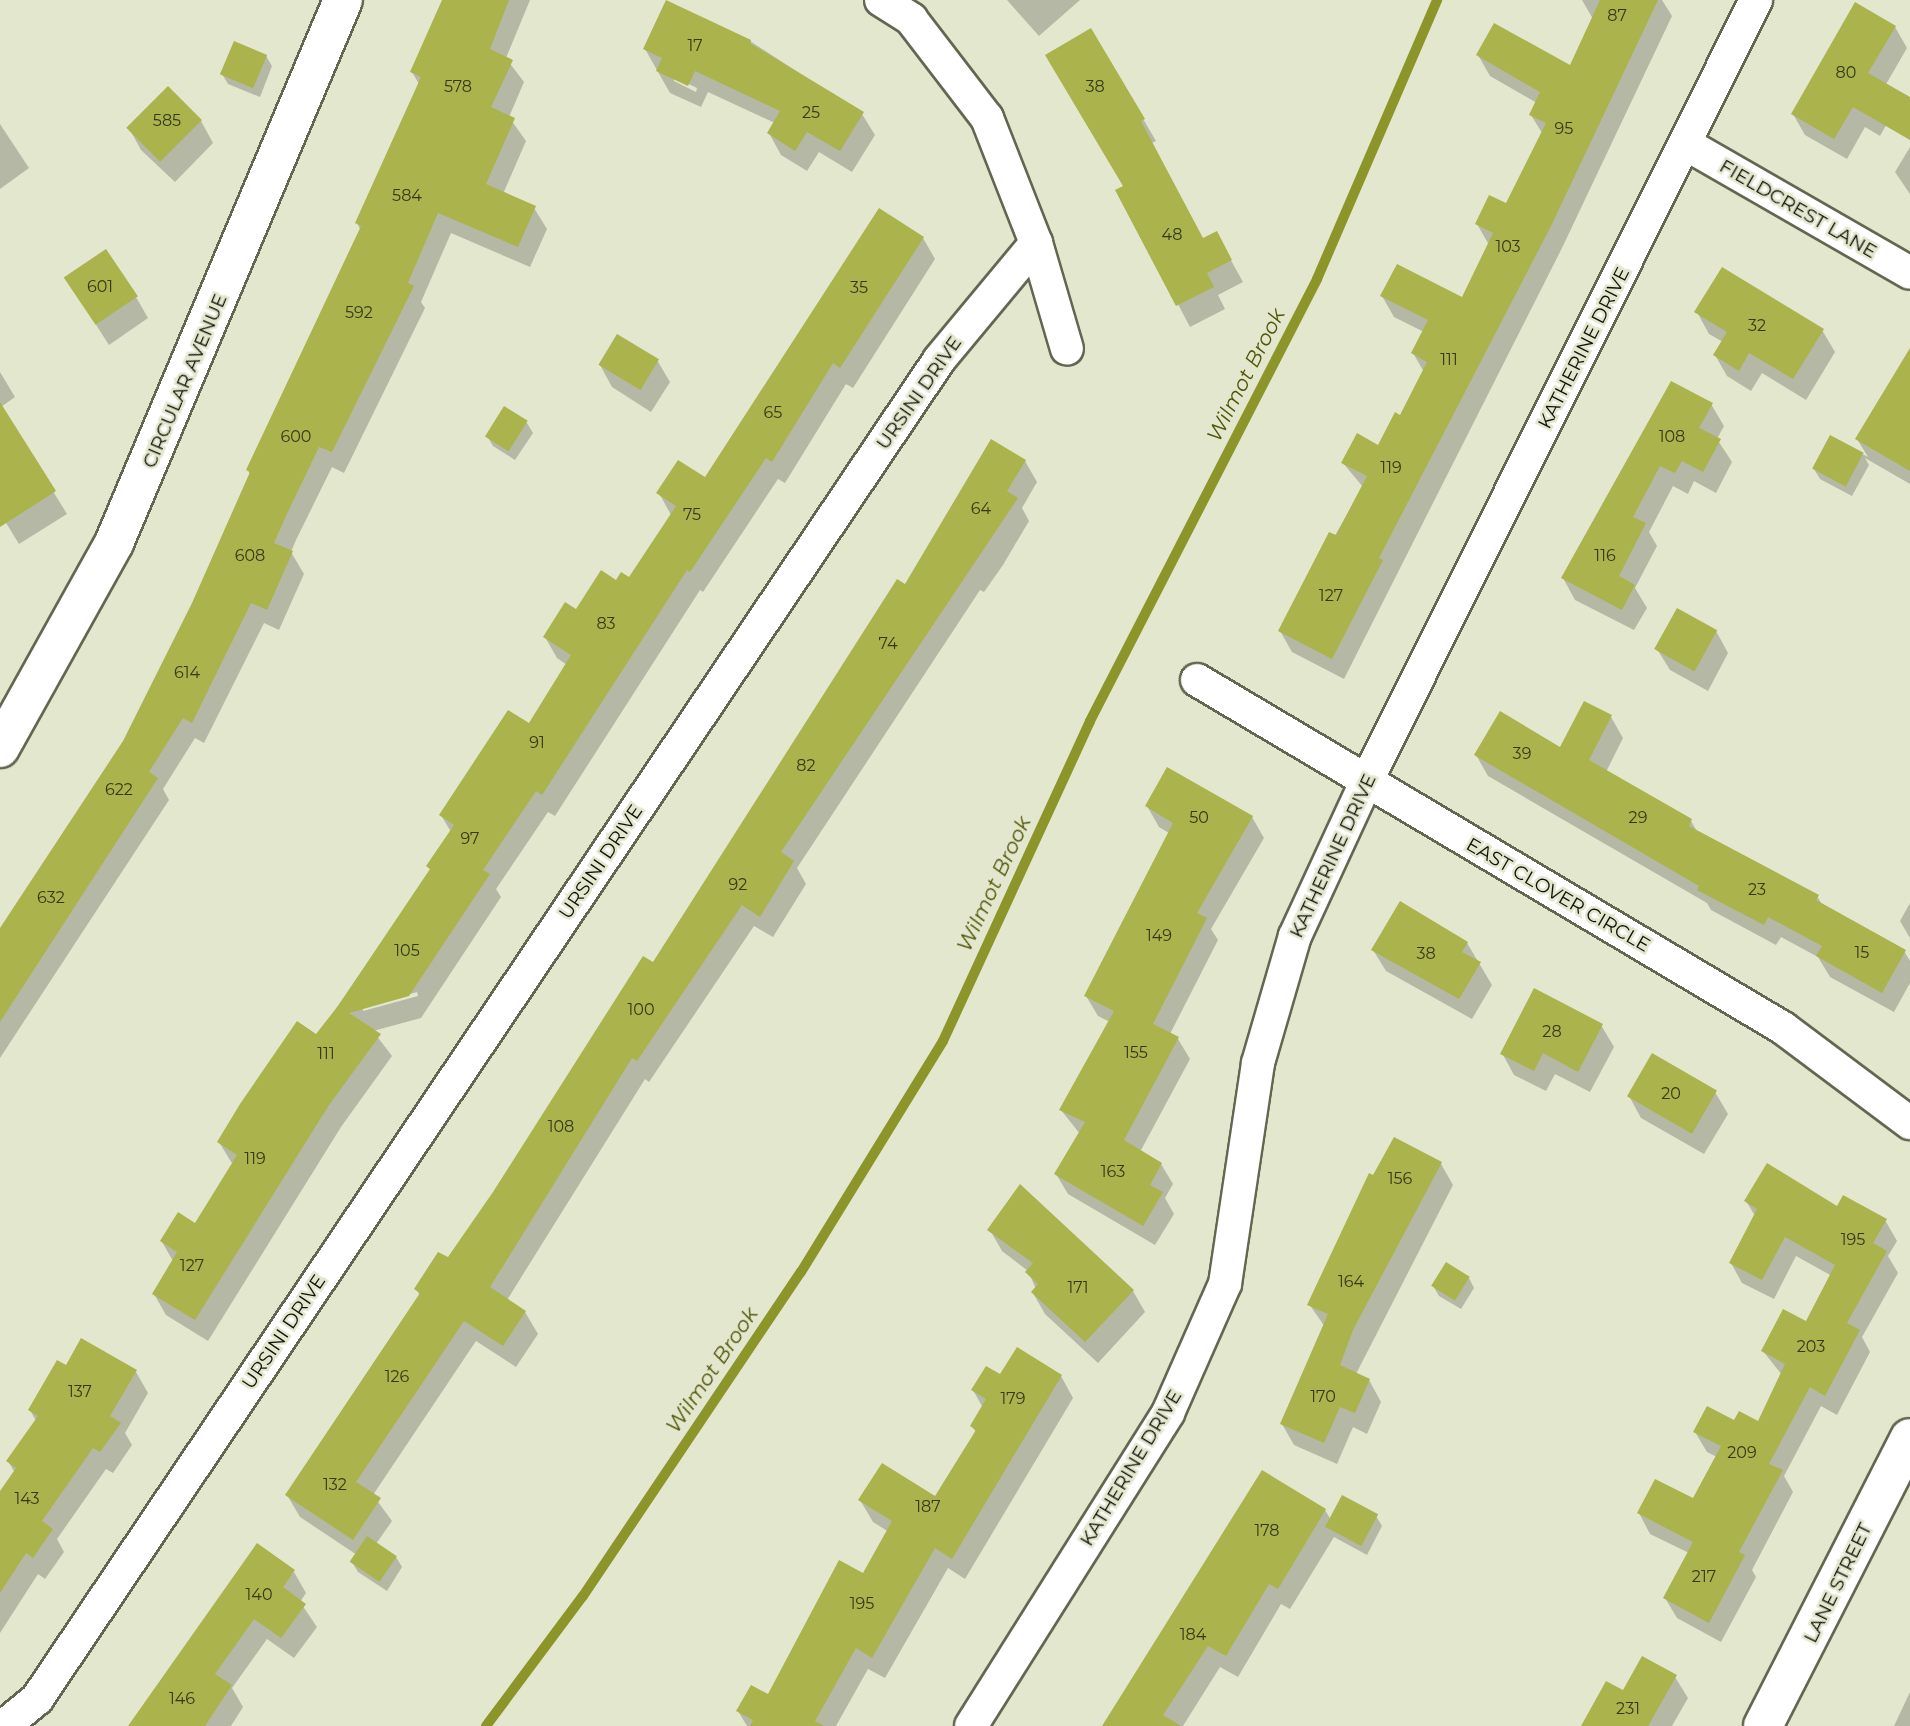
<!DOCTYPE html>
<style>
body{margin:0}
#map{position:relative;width:1910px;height:1726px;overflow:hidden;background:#e3e7ce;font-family:Montserrat,sans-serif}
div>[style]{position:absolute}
.shadow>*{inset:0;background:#0003}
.stream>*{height:10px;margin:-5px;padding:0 5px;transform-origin:5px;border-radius:5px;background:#8c9529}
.building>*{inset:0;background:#aab34c;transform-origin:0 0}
.roads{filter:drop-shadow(2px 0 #646651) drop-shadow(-2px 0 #646651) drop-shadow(0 2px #646651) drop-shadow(0 -2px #646651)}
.minor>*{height:32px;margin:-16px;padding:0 16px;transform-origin:16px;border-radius:16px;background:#fff}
.tertiary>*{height:38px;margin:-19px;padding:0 19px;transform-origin:19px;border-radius:19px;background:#fff}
.secondary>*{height:38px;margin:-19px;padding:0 19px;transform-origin:19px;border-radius:19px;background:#fff}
span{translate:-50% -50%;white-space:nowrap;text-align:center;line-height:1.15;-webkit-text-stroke:5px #e3e7ce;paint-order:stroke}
.number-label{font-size:16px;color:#363919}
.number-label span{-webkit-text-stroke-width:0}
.street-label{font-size:19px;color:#0f1008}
.water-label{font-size:21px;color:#515606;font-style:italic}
</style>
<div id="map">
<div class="shadow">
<div style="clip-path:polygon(452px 0,530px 0,506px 58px,524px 82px,509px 117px,526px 141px,503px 194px,534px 208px,547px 229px,530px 267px,451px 233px,421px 302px,425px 308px,344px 473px,332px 467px,296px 540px,291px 552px,304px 574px,279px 630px,264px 623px,204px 743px,195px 738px,163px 789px,169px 800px,0 1058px,0 931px,124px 742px,194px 604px,250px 475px,248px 470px,361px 231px,357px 223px,419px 84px,412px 72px)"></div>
<div style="clip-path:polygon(1007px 0,1080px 0,1039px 36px)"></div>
<div style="clip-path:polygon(1582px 0,1662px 0,1672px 16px,1562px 248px,1344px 679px,1292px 652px,1280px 631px,1363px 487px,1343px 463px,1379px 447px,1401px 417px,1424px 372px,1413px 353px,1424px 332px,1394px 317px,1382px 296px,1462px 299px,1489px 245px,1477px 224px,1507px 206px,1542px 133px,1531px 115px,1537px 103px,1490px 76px,1478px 55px,1570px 67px,1593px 19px)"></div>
<div style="clip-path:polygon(1895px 27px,1907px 48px,1885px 86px,1897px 106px,1880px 136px,1865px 127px,1847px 159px,1805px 135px,1793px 114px)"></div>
<div style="clip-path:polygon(1091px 30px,1156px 141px,1152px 143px,1203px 240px,1228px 255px,1243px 282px,1218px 295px,1225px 309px,1190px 327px,1118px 190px,1125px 187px)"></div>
<div style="clip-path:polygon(evenodd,750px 41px,862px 114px,875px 135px,852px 172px,819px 152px,807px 171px,781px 155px,769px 133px,775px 123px,708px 92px,701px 107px,670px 93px,645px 49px,750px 41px,674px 77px,697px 88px,696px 92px,674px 81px,674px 77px)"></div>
<div style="clip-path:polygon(266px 56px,272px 66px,260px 97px,228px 84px,222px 74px)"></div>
<div style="clip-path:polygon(201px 121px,213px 143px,175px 182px,141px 150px,129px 128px)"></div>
<div style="clip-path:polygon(0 124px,29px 168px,0 189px)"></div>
<div style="clip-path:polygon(1910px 147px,1910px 194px,1895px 172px)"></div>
<div style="clip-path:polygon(evenodd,923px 238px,935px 259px,853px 388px,846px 384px,785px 483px,778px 479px,703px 592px,700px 590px,555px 816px,548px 812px,496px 889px,501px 897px,421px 1018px,373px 1031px,392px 1056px,341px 1127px,208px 1341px,166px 1315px,154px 1294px,173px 1261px,162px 1242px,195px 1225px,233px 1165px,219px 1142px,317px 1036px,431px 871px,428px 866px,451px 832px,441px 815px,529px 725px,567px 665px,557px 658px,545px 637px,617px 582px,630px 580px,671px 515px,659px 493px,705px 479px,923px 238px,417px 992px,418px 996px,363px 1011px,363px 1008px,417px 992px)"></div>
<div style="clip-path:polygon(66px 278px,136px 297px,148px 318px,109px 345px)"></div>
<div style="clip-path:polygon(1697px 312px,1822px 330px,1835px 352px,1806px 400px,1762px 373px,1751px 391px,1727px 376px,1715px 355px,1723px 342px,1709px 334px)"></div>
<div style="clip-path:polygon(657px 360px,670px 382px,651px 412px,612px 387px,600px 365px)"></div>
<div style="clip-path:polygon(0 372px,15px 397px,1px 407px,67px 514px,19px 544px,0 513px)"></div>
<div style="clip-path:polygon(1910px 384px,1910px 484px,1865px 458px,1869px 465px,1852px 496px,1820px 479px,1814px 469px,1831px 437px,1868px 457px,1857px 439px)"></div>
<div style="clip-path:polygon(1711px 404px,1724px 426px,1717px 439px,1732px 462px,1716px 493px,1694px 481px,1688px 494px,1673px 486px,1649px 532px,1657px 546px,1635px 588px,1647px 608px,1634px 630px,1575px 600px,1563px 578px)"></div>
<div style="clip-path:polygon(527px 423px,533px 433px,515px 460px,493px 446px,487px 436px)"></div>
<div style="clip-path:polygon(1025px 461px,1037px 482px,1022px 508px,1029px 521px,1003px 565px,984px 592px,980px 590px,797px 868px,806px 884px,773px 937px,754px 926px,649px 1082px,645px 1079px,507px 1300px,525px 1312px,538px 1334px,516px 1367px,476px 1341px,373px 1495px,392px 1521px,376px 1544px,396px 1557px,402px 1567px,387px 1591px,358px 1572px,352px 1562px,357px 1555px,300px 1517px,287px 1495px,420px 1296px,416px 1289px,448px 1260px,653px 965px,906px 586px)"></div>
<div style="clip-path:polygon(1716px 631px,1728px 653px,1708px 691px,1670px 670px,1657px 649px)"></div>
<div style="clip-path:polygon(1611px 717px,1623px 738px,1606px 772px,1691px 821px,1698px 833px,1817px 896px,1823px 906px,1904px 951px,1910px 961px,1910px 983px,1894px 1012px,1830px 977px,1818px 957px,1781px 937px,1776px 945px,1711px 910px,1707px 903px,1488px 776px,1476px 755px,1560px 750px)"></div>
<div style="clip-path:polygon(1147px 806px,1252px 817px,1264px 838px,1211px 929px,1218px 940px,1170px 1034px,1178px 1039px,1190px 1059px,1140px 1152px,1161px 1164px,1173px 1184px,1165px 1198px,1174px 1214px,1155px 1245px,1068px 1194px,1056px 1174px,1080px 1134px,1061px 1110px,1110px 1022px,1098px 1016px,1086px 996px,1169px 833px,1159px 827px)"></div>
<div style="clip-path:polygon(1910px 903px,1910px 938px,1900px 921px)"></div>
<div style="clip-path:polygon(1467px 943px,1492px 985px,1472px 1019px,1386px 971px,1373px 950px)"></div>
<div style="clip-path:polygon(1601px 1025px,1614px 1047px,1590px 1092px,1555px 1074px,1546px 1091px,1514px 1075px,1502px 1053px)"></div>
<div style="clip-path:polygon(1715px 1092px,1728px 1114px,1704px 1154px,1641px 1118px,1629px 1096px)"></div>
<div style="clip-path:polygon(1441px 1164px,1453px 1185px,1356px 1374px,1369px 1380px,1381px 1402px,1367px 1434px,1353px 1427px,1337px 1464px,1294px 1445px,1282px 1424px,1325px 1327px,1309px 1304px,1374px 1177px)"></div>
<div style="clip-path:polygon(1746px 1201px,1838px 1208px,1885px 1220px,1897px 1241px,1888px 1256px,1898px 1273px,1862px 1337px,1870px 1352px,1837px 1415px,1821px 1406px,1784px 1476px,1793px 1492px,1752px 1570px,1756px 1577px,1721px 1642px,1677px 1618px,1665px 1598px,1689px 1553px,1650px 1534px,1639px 1513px,1693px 1501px,1717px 1457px,1707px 1452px,1695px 1432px,1735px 1422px,1759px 1424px,1782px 1375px,1763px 1351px,1806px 1323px,1832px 1276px,1796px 1256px,1774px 1299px,1742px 1283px,1731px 1263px,1755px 1216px)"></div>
<div style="clip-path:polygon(990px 1230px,1133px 1291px,1145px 1312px,1098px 1363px,1045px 1314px,1033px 1293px,1036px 1289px,1028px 1271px,1002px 1251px)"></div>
<div style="clip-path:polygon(1469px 1278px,1474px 1288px,1461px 1309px,1439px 1296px,1433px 1286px)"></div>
<div style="clip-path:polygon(66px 1368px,136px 1372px,148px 1393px,125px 1433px,132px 1445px,113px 1473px,106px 1469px,57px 1539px,64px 1552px,45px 1579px,38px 1574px,0 1633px,0 1496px,15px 1473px,8px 1461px,36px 1421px,30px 1410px)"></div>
<div style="clip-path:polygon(1061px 1376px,1073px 1398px,965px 1579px,948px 1568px,885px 1678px,868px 1669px,836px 1726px,747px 1726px,738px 1711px,769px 1697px,864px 1576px,889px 1532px,873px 1522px,860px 1500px,936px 1498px,976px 1433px,972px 1426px,983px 1408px,973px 1390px,1001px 1377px)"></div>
<div style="clip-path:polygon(1325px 1510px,1331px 1520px,1376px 1516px,1382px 1526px,1367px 1555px,1334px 1537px,1290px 1609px,1281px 1604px,1238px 1677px,1220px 1667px,1183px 1726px,1105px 1726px)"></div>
<div style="clip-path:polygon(294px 1572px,306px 1593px,300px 1602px,317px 1627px,294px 1658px,267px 1639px,232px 1688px,243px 1707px,231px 1726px,140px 1726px)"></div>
<div style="clip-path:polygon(1675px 1677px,1688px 1698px,1672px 1726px,1583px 1726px,1624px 1693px)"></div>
<div style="clip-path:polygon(1910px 1692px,1910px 1726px,1894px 1726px)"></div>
</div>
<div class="stream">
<div style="left:486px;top:1726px;width:162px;rotate:-53.3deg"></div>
<div style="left:583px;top:1596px;width:391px;rotate:-56.1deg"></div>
<div style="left:801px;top:1272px;width:271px;rotate:-58.4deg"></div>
<div style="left:943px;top:1041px;width:352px;rotate:-65.3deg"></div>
<div style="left:1090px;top:721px;width:497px;rotate:-62.8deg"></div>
<div style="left:1317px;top:279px;width:304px;rotate:-66.7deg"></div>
</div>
<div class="building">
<div style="clip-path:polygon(442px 0,509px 0,490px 49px,513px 60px,491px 107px,515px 118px,486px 184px,536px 206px,518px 247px,438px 213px,408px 283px,414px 286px,332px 452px,319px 447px,285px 518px,274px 543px,293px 551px,267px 610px,251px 603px,192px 723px,183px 718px,149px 772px,158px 778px,0 1022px,0 928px,123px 741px,192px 603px,250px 472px,246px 470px,361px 226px,355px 223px,421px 77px,410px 72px)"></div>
<div style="clip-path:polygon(666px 0,751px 40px,750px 43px,864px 112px,840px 151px,807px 132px,795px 151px,767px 133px,780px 111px,695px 71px,688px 86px,656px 71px,662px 58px,643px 49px)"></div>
<div style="clip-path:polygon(1600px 0,1658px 0,1551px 226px,1379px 558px,1383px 560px,1332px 659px,1278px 631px,1329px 532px,1336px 535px,1367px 476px,1341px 463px,1357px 433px,1378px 445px,1395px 412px,1400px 415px,1427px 362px,1411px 353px,1428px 320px,1380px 296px,1397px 264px,1462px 297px,1493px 233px,1475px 224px,1489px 195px,1506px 203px,1546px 123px,1529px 115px,1540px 92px,1476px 55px,1494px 23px,1570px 65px)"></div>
<div style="clip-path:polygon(1855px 2px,1896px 26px,1868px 73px,1910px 97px,1910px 140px,1853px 107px,1834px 139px,1791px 114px)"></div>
<div style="clip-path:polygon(1091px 28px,1145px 119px,1141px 121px,1203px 238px,1217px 231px,1232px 260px,1207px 273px,1214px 287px,1176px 306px,1115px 190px,1123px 186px,1045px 55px)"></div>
<div style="left:234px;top:41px;width:36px;height:36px;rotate:23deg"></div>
<div style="left:168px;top:86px;width:48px;height:59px;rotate:45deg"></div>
<div style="clip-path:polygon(879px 208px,924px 237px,840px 368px,833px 363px,772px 462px,766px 458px,690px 572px,687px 570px,542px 795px,536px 791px,483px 870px,490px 874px,409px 996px,349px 1013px,381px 1034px,329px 1105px,195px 1320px,152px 1294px,177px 1252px,160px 1241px,178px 1212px,195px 1223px,237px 1155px,217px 1142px,240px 1104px,297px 1021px,316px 1034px,338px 1006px,430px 869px,426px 866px,454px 825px,439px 815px,508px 710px,529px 723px,571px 655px,543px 637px,565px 602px,576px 609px,601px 570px,616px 580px,621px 572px,629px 577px,676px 506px,656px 493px,678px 460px,705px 477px)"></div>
<div style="left:106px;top:249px;width:57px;height:51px;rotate:56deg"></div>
<div style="clip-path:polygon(1722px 267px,1824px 329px,1793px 379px,1749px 353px,1739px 371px,1713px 355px,1727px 332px,1694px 312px)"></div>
<div style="left:617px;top:334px;width:49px;height:36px;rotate:31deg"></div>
<div style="clip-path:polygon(1910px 348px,1910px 471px,1855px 439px)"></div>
<div style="clip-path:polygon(1671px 381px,1713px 403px,1699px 428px,1721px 439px,1703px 472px,1682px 461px,1675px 473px,1660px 466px,1633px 517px,1646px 523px,1619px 576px,1635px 585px,1622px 610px,1561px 578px)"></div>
<div style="clip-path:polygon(0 402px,56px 491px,0 527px)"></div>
<div style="left:504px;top:406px;width:28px;height:36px;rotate:32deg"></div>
<div style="left:1830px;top:435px;width:38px;height:38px;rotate:28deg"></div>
<div style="clip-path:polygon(991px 439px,1026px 460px,1007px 491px,1018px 498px,781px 852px,794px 861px,760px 917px,742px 905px,637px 1061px,632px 1058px,490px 1287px,526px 1311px,503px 1346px,464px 1321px,356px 1482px,381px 1498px,353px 1540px,285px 1495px,420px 1293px,414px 1289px,438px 1252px,448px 1257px,493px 1192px,643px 956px,653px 962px,897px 579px,905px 584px)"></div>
<div style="left:1677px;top:608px;width:46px;height:47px;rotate:29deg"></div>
<div style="clip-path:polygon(1584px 701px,1612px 715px,1589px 760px,1692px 819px,1689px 826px,1819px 895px,1816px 900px,1906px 950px,1882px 993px,1816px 956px,1822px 946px,1768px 917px,1764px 925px,1697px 890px,1699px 886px,1474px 755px,1500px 711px,1560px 747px)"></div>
<div style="clip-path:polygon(1167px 767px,1253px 816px,1197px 913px,1207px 918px,1153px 1024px,1179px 1037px,1124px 1140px,1162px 1163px,1150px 1185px,1163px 1192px,1143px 1226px,1054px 1174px,1085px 1122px,1059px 1110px,1114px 1011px,1084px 996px,1173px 823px,1145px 806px)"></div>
<div style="clip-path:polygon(1400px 901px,1468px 942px,1462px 952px,1481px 962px,1459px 999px,1371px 950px)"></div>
<div style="clip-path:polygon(1534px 988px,1603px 1024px,1578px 1072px,1543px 1053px,1534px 1071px,1500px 1054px)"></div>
<div style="left:1652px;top:1053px;width:75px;height:50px;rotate:30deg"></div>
<div style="clip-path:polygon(1394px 1137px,1442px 1162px,1353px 1330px,1340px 1365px,1370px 1379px,1355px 1413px,1340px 1407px,1324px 1443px,1280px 1424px,1328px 1314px,1307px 1305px,1369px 1173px,1373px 1175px)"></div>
<div style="clip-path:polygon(1767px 1163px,1837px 1206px,1843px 1195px,1887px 1219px,1873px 1243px,1887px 1251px,1847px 1323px,1860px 1330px,1825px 1396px,1810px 1387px,1769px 1464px,1783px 1470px,1739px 1552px,1745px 1555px,1709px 1623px,1663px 1598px,1693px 1542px,1637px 1513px,1655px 1479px,1693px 1498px,1721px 1446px,1693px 1432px,1707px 1406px,1734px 1420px,1739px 1411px,1758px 1421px,1785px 1364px,1761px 1351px,1783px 1309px,1806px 1321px,1835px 1265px,1785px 1237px,1762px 1280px,1729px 1263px,1757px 1209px,1744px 1201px)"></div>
<div style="clip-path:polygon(1020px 1184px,1134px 1290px,1085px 1342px,1031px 1292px,1038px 1284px,1025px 1272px,1033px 1263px,987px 1230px)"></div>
<div style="left:1446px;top:1262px;width:28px;height:28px;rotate:32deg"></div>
<div style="clip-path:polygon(81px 1338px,137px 1370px,110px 1416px,121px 1423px,100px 1452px,93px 1448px,42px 1521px,53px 1529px,33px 1558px,26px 1553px,0 1593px,0 1491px,16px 1468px,6px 1461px,38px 1416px,28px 1410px,57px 1360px,66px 1365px)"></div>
<div style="clip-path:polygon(1017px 1347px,1062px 1375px,952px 1559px,935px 1548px,872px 1658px,856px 1648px,815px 1721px,824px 1726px,750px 1726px,753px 1720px,736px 1711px,751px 1685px,768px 1694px,839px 1560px,863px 1573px,892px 1521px,858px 1500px,882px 1463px,935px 1496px,976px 1430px,970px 1426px,986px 1399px,971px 1390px,986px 1366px,1000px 1374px)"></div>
<div style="clip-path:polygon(1262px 1470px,1326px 1509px,1278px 1589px,1269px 1584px,1226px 1656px,1208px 1646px,1163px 1715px,1181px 1726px,1102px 1726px)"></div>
<div style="left:1342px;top:1495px;width:41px;height:36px;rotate:28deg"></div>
<div style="left:367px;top:1536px;width:36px;height:31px;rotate:34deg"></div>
<div style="clip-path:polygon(257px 1543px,295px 1570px,283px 1587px,306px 1604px,281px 1638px,254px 1619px,215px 1674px,232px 1685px,205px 1726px,128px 1726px)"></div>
<div style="clip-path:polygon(1642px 1656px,1677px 1675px,1648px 1726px,1581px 1726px,1606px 1681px,1623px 1690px)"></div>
</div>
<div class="roads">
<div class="minor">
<div style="left:881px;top:0;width:36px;rotate:32deg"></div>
<div style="left:911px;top:19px;width:125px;rotate:52.5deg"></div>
<div style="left:987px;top:118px;width:134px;rotate:68.6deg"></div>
<div style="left:1036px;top:243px;width:110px;rotate:73.7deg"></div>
<div style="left:1686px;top:144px;width:258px;rotate:29.9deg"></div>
<div style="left:1197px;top:680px;width:682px;rotate:30.7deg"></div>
<div style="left:1783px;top:1028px;width:159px;rotate:36.8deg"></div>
<div style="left:4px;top:1726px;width:43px;rotate:-39.3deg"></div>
<div style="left:37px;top:1699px;width:1614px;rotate:-56.03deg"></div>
<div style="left:939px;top:360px;width:152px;rotate:-50.3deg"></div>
<div style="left:971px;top:1726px;width:370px;rotate:-57.8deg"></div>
<div style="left:1168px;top:1413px;width:141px;rotate:-66.2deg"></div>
<div style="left:1225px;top:1284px;width:223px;rotate:-81.5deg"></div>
<div style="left:1258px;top:1063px;width:132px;rotate:-73.8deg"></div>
<div style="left:1295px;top:936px;width:170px;rotate:-65.2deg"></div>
<div style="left:1366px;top:782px;width:874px;rotate:-63.49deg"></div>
</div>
<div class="tertiary">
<div style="left:1763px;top:1726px;width:323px;rotate:-63deg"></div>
</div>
<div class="secondary">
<div style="left:0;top:748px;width:235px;rotate:-60.9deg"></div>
<div style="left:114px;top:543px;width:589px;rotate:-67.13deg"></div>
</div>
</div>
<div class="number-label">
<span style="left:1617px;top:16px">87</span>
<span style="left:695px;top:46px">17</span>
<span style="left:1846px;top:73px">80</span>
<span style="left:458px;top:87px">578</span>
<span style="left:1095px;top:87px">38</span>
<span style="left:811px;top:113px">25</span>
<span style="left:167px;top:121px">585</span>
<span style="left:1564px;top:129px">95</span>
<span style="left:407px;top:196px">584</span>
<span style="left:1172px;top:235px">48</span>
<span style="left:1508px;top:247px">103</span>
<span style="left:100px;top:287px">601</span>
<span style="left:859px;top:288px">35</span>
<span style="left:359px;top:313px">592</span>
<span style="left:1757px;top:326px">32</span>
<span style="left:1449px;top:360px">111</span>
<span style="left:773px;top:413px">65</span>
<span style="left:296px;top:437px">600</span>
<span style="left:1672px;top:437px">108</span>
<span style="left:1391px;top:468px">119</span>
<span style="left:981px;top:509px">64</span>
<span style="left:692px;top:515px">75</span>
<span style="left:250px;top:556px">608</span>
<span style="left:1605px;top:556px">116</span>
<span style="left:1331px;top:596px">127</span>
<span style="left:606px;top:624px">83</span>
<span style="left:888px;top:644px">74</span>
<span style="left:187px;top:673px">614</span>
<span style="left:537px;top:743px">91</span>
<span style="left:1522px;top:754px">39</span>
<span style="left:806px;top:766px">82</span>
<span style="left:119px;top:790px">622</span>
<span style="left:1199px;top:818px">50</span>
<span style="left:1638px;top:818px">29</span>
<span style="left:470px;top:839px">97</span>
<span style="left:738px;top:885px">92</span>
<span style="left:1757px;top:890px">23</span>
<span style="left:51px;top:898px">632</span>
<span style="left:1159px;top:936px">149</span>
<span style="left:407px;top:951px">105</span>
<span style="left:1862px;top:953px">15</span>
<span style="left:1426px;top:954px">38</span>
<span style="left:641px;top:1010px">100</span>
<span style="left:1552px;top:1032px">28</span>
<span style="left:1136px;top:1053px">155</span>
<span style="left:326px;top:1054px">111</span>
<span style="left:1671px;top:1094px">20</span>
<span style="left:561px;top:1127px">108</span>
<span style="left:255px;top:1159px">119</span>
<span style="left:1113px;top:1172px">163</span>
<span style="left:1400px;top:1179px">156</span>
<span style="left:1853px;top:1240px">195</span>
<span style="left:192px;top:1266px">127</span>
<span style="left:1351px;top:1282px">164</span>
<span style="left:1078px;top:1288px">171</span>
<span style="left:1811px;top:1347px">203</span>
<span style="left:397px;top:1377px">126</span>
<span style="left:80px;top:1392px">137</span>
<span style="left:1323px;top:1397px">170</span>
<span style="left:1013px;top:1399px">179</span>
<span style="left:1742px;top:1453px">209</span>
<span style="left:335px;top:1485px">132</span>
<span style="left:27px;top:1499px">143</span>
<span style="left:928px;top:1507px">187</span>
<span style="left:1267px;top:1531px">178</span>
<span style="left:1704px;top:1577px">217</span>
<span style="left:259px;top:1595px">140</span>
<span style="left:862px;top:1604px">195</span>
<span style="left:1193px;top:1635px">184</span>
<span style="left:182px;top:1699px">146</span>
<span style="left:1628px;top:1709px">231</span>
</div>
<div class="street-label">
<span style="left:1798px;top:209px;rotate:30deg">FIELDCREST LANE</span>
<span style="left:1584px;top:348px;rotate:-63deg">KATHERINE DRIVE</span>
<span style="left:185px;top:381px;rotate:-67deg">CIRCULAR AVENUE</span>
<span style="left:919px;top:393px;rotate:-55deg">URSINI DRIVE</span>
<span style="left:1333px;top:856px;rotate:-65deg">KATHERINE DRIVE</span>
<span style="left:601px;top:862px;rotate:-56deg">URSINI DRIVE</span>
<span style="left:1558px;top:895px;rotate:30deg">EAST CLOVER CIRCLE</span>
<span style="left:284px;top:1332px;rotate:-56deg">URSINI DRIVE</span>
<span style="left:1131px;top:1468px;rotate:-59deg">KATHERINE DRIVE</span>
<span style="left:1838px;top:1583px;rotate:-64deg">LANE STREET</span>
</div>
<div class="water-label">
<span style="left:1246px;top:375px;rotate:-63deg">Wilmot Brook</span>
<span style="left:994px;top:884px;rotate:-65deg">Wilmot Brook</span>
<span style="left:712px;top:1370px;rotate:-56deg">Wilmot Brook</span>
</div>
</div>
